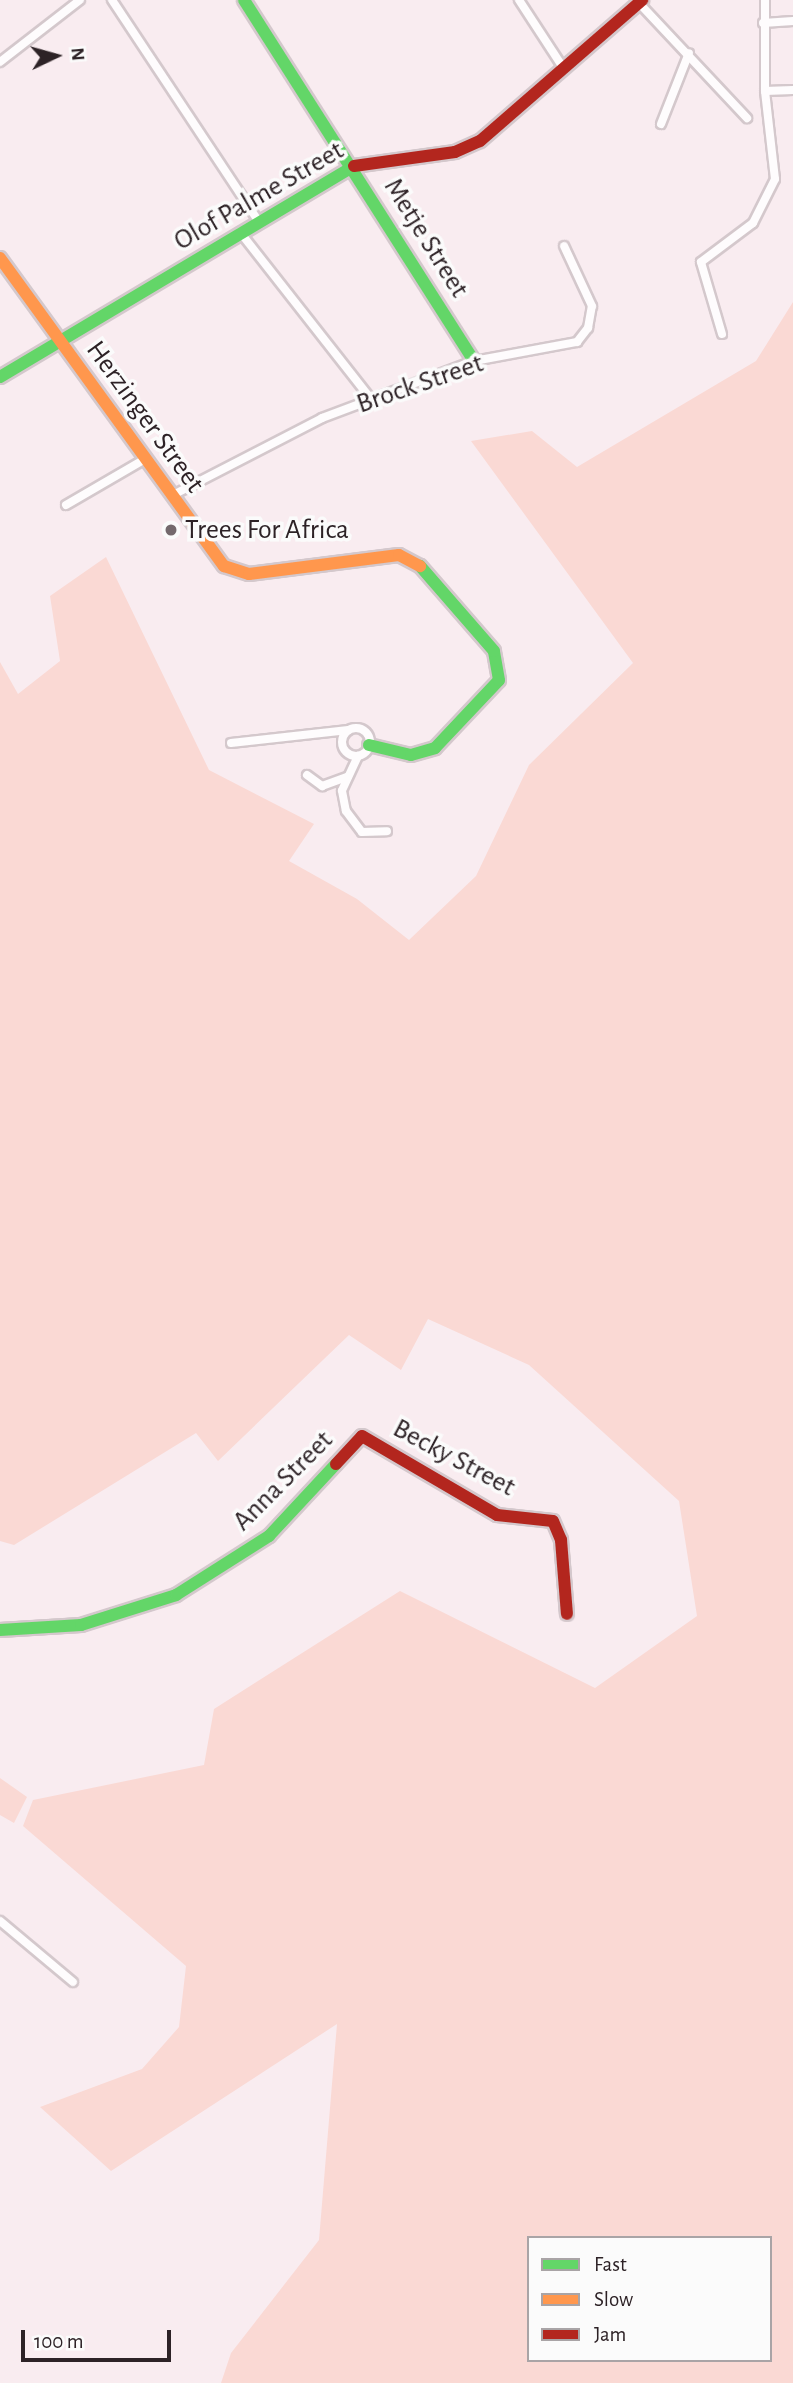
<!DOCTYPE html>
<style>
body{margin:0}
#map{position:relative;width:793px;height:2383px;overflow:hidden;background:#f9ecf0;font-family:"Alegreya Sans",sans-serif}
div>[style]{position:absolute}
.green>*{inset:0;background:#fad9d4}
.roads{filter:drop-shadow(2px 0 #d4c8cc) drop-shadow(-2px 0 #d4c8cc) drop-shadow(0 2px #d4c8cc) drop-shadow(0 -2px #d4c8cc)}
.street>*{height:8px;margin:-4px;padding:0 4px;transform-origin:4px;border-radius:4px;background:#fefcfd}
.street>.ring{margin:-4px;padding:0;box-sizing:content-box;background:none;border:8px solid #fefcfd;border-radius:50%}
.fast>*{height:12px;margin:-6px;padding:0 6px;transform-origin:6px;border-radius:6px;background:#63d668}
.slow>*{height:12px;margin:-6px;padding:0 6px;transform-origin:6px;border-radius:6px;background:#ff974d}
.jam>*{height:12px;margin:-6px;padding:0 6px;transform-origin:6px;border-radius:6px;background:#b3261e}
.dots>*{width:19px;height:19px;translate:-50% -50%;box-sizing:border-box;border:4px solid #fbfbfb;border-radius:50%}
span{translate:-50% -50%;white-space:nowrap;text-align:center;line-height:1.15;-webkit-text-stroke:7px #fbfbfb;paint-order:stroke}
.street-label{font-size:28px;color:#2d2226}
.poi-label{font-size:28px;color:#2d2226}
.left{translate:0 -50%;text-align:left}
.legend{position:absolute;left:527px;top:2236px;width:245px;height:126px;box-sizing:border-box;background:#fbfbfb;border:2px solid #a9a4a6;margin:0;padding:9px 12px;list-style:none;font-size:21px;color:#2d2226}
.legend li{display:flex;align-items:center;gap:14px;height:35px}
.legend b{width:35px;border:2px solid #a9a4a6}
.north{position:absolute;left:21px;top:21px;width:70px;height:70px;-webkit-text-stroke:5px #fbfbfb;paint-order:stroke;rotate:85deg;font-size:19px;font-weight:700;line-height:28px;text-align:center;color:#2d2226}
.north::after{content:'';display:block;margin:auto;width:24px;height:32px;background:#2d2226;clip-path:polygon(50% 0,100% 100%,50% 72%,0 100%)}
.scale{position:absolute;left:21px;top:2330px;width:150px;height:32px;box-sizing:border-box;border:4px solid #2d2226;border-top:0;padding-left:9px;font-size:21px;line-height:24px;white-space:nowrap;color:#2d2226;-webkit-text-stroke:5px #fbfbfb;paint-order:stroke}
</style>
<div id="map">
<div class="green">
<div style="clip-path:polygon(evenodd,793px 302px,793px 2383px,221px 2383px,231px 2353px,319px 2240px,337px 2024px,111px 2171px,40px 2107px,142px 2069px,179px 2027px,186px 1966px,23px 1826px,33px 1800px,204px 1765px,214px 1709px,400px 1591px,595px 1688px,697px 1616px,679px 1501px,529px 1365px,428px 1319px,401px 1370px,349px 1335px,218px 1461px,196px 1433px,14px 1545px,0 1541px,0 662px,18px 694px,60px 661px,50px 596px,106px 557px,209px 770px,314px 824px,289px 861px,357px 899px,409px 940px,476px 876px,529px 765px,633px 663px,471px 441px,532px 431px,577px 467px,756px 361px,793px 302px,529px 2238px,770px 2238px,770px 2360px,529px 2360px,529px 2238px)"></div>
<div style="clip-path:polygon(0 1778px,27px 1797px,14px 1823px,0 1815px)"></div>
</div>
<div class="roads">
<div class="street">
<div style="left:112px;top:0;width:265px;rotate:56.5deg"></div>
<div style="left:519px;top:0;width:82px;rotate:56.9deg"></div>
<div style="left:639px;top:3px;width:158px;rotate:46.8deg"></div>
<div style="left:763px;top:23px;width:30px;rotate:-4deg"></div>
<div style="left:0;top:62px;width:101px;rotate:-37.8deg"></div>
<div style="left:765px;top:91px;width:28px;rotate:-2deg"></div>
<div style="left:661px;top:124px;width:76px;rotate:-68.5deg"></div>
<div style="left:240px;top:232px;width:212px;rotate:51.9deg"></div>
<div style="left:722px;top:334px;width:75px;rotate:-106.3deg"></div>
<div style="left:701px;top:262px;width:65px;rotate:-36.9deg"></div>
<div style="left:753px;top:223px;width:49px;rotate:-63.4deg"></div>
<div style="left:775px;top:179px;width:89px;rotate:-96.5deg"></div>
<div style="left:765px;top:91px;width:91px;rotate:-90deg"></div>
<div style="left:173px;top:495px;width:168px;rotate:-27.3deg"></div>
<div style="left:322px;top:418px;width:162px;rotate:-20.6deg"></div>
<div style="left:474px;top:361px;width:105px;rotate:-10.5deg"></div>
<div style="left:577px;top:342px;width:18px;rotate:-52deg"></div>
<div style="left:588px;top:328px;width:22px;rotate:-80deg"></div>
<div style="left:592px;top:306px;width:66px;rotate:-115deg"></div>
<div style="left:66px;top:505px;width:91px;rotate:-30.2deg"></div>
<div class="ring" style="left:342px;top:728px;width:20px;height:20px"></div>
<div style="left:231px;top:743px;width:118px;rotate:-6.3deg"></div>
<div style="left:358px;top:756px;width:38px;rotate:115deg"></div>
<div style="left:342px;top:791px;width:20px;rotate:79deg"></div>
<div style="left:346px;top:811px;width:26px;rotate:53deg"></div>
<div style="left:362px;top:832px;width:25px;rotate:-2deg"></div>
<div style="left:307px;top:775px;width:19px;rotate:36deg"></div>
<div style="left:322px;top:786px;width:27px;rotate:-20deg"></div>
<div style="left:0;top:1921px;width:95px;rotate:39.9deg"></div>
</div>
<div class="fast">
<div style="left:244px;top:0;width:428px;rotate:57.5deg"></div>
<div style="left:0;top:377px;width:412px;rotate:-30.8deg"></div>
<div style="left:369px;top:745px;width:43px;rotate:13.4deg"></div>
<div style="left:411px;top:755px;width:25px;rotate:-16deg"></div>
<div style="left:435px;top:748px;width:93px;rotate:-46.7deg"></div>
<div style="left:499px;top:680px;width:29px;rotate:-100deg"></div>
<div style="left:494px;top:651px;width:113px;rotate:-131deg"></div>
<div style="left:0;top:1630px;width:81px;rotate:-3.5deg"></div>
<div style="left:81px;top:1625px;width:100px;rotate:-17.5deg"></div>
<div style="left:176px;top:1595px;width:110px;rotate:-32.4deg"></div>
<div style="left:269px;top:1536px;width:98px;rotate:-47.1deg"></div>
</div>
<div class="slow">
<div style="left:0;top:258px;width:381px;rotate:54deg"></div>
<div style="left:224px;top:566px;width:26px;rotate:18deg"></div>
<div style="left:249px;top:574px;width:151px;rotate:-7.2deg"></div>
<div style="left:399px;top:555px;width:24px;rotate:28deg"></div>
</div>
<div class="jam">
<div style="left:354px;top:166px;width:102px;rotate:-7.9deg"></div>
<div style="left:455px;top:152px;width:27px;rotate:-24deg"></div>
<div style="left:480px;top:141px;width:215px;rotate:-41deg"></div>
<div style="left:336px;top:1464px;width:38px;rotate:-47deg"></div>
<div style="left:362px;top:1436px;width:156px;rotate:30.3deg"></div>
<div style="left:497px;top:1515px;width:56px;rotate:6.1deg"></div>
<div style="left:553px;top:1521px;width:21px;rotate:67deg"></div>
<div style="left:561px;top:1540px;width:74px;rotate:85.4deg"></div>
</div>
</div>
<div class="dots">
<div style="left:171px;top:530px;background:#74696d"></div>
</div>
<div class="street-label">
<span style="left:259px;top:196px;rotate:-30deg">Olof Palme Street</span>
<span style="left:426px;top:238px;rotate:58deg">Metje Street</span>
<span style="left:420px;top:384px;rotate:-19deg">Brock Street</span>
<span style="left:145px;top:417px;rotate:54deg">Herzinger Street</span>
<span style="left:454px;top:1458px;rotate:28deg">Becky Street</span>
<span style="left:283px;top:1481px;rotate:-45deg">Anna Street</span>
</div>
<div class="poi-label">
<span class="left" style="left:185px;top:530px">Trees For Africa</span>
</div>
<ul class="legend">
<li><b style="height:9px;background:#63d668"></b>Fast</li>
<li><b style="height:9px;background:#ff974d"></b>Slow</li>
<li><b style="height:9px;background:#b3261e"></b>Jam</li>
</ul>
<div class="north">N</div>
<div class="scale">100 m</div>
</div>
